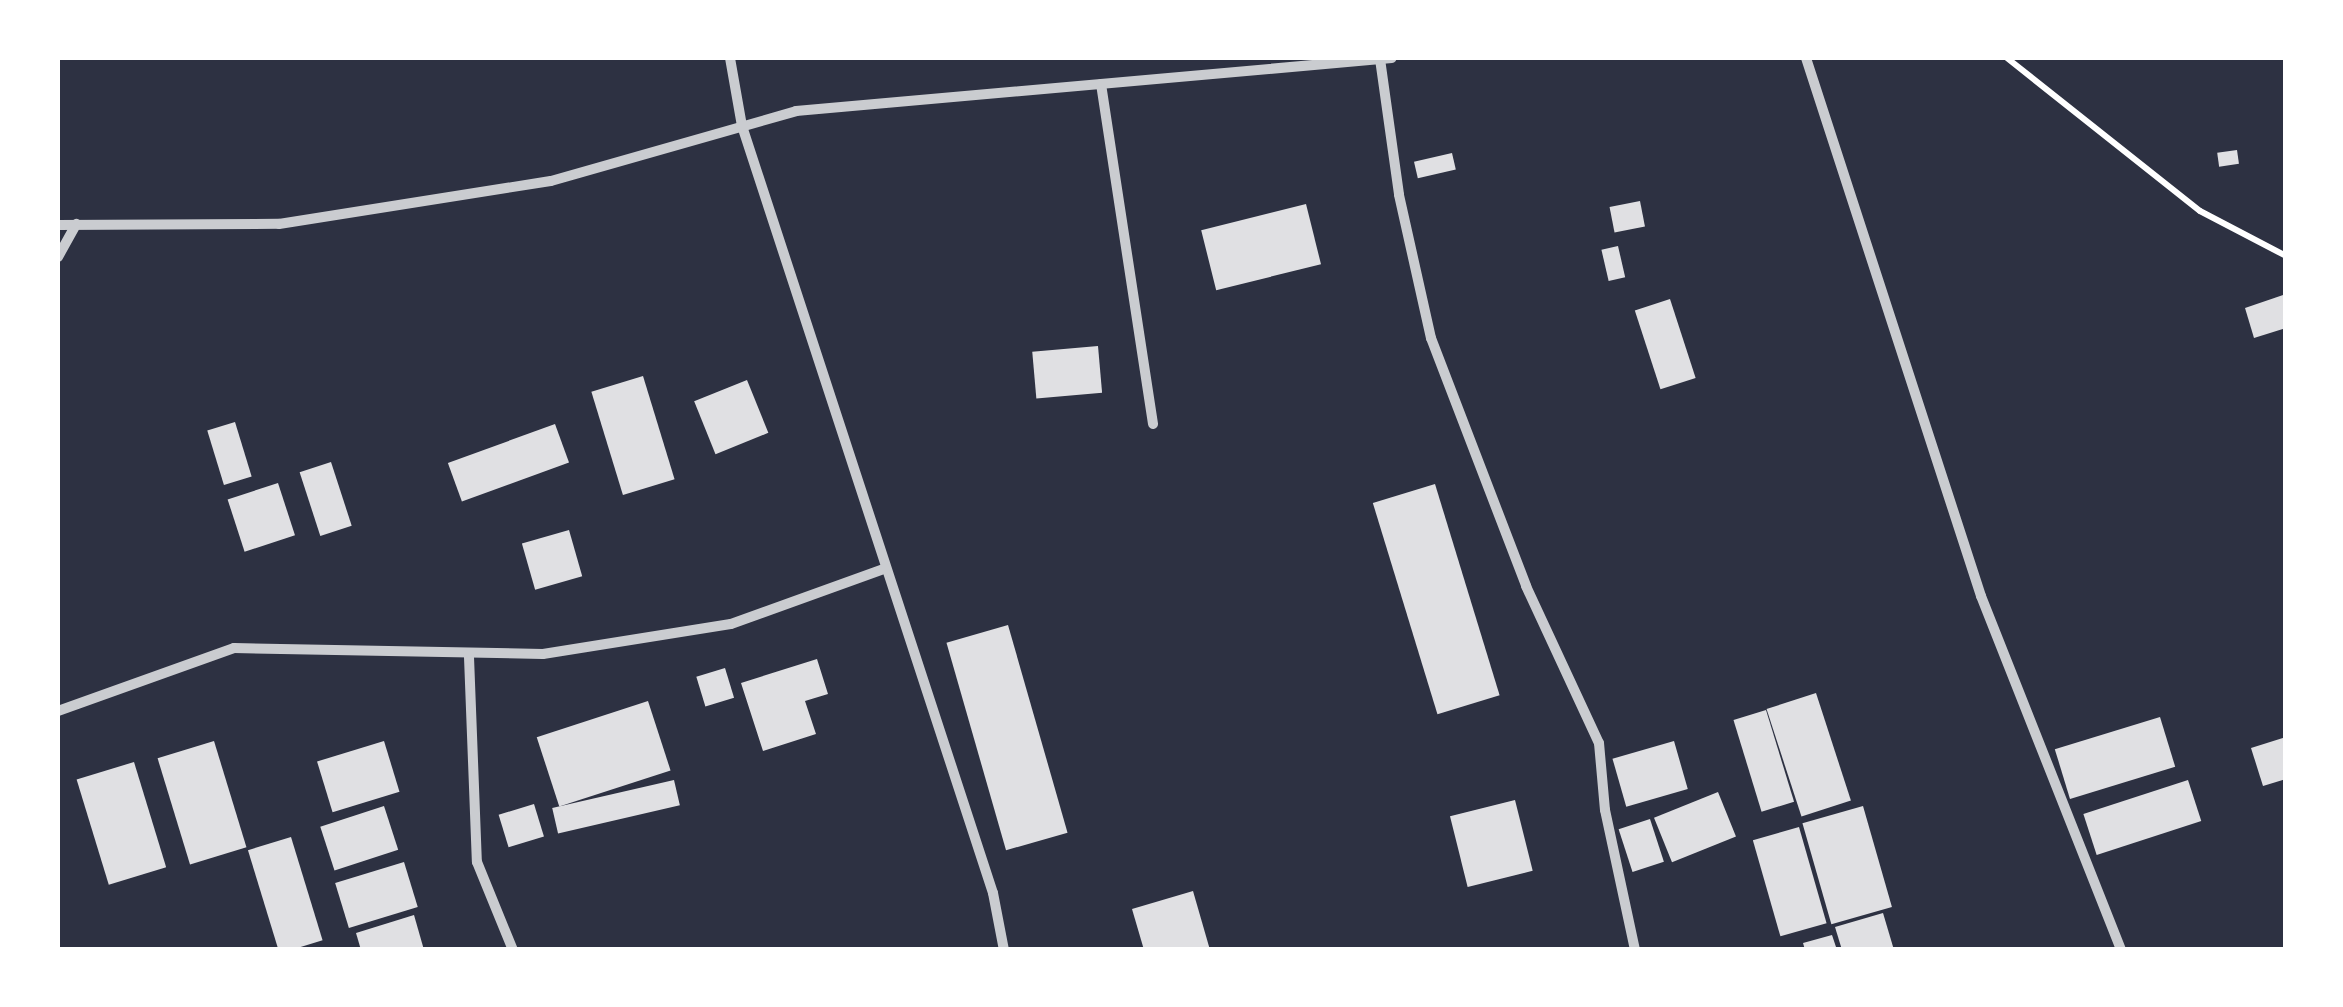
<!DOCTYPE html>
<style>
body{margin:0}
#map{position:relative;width:2343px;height:1007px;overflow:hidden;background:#2d3142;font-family:Arial,sans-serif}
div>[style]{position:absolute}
.building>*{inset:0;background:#e0e0e3;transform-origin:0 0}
.path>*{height:6px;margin:-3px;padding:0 3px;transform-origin:3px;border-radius:3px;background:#fff}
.minor>*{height:10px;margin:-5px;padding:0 5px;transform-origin:5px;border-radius:5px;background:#caccd0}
span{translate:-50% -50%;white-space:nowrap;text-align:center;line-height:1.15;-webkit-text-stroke:10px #fff;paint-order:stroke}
.frame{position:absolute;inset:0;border:60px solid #fff;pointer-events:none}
</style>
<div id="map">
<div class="building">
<div style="left:2237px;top:150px;width:14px;height:20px;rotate:82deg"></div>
<div style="left:1452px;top:153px;width:17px;height:39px;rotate:77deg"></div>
<div style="left:1640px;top:201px;width:26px;height:31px;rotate:79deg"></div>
<div style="left:1306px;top:204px;width:62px;height:108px;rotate:76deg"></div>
<div style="left:1618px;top:246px;width:32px;height:17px;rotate:77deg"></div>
<div style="clip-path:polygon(2286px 294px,2286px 328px,2254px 338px,2245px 308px)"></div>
<div style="left:1670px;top:299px;width:83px;height:37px;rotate:72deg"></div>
<div style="left:1098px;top:346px;width:47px;height:66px;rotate:85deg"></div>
<div style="left:643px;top:376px;width:108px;height:54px;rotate:73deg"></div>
<div style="left:747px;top:380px;width:57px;height:57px;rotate:68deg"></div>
<div style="left:235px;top:422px;width:57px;height:29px;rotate:73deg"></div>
<div style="left:555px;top:424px;width:41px;height:114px;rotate:70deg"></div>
<div style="left:331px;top:462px;width:67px;height:33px;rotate:72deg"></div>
<div style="left:278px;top:483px;width:55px;height:53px;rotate:72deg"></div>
<div style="left:1435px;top:484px;width:221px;height:65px;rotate:73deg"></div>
<div style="left:569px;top:530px;width:48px;height:49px;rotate:74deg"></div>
<div style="left:1008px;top:625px;width:216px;height:64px;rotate:74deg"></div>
<div style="clip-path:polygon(817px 659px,828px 694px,805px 701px,816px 734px,763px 751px,741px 683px)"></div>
<div style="left:725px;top:668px;width:31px;height:30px;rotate:73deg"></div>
<div style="left:1816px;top:693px;width:113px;height:52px;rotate:72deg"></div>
<div style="left:648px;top:701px;width:73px;height:117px;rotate:72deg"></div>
<div style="left:1766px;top:710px;width:96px;height:34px;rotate:73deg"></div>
<div style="left:2160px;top:717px;width:52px;height:110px;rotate:73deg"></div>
<div style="clip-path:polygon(2286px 737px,2286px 779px,2263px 786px,2251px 748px)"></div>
<div style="left:214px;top:741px;width:111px;height:59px;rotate:73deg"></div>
<div style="left:384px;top:741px;width:53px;height:70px;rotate:73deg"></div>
<div style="left:1674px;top:741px;width:50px;height:64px;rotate:74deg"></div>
<div style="left:134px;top:762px;width:110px;height:60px;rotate:73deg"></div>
<div style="left:674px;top:780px;width:26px;height:125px;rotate:77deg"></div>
<div style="left:2188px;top:780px;width:43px;height:110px;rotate:72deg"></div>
<div style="left:1718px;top:792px;width:48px;height:69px;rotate:68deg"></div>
<div style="left:1515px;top:800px;width:73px;height:67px;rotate:76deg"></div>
<div style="left:534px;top:804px;width:34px;height:37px;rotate:73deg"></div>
<div style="left:384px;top:806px;width:46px;height:67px;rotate:72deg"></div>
<div style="left:1863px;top:806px;width:105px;height:63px;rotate:74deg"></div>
<div style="left:1650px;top:819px;width:45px;height:33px;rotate:72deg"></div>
<div style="left:1799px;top:827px;width:100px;height:48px;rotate:74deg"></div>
<div style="left:291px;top:837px;width:108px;height:45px;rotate:73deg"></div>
<div style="left:404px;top:862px;width:47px;height:72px;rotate:73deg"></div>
<div style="clip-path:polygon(1193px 891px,1210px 950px,1144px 950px,1132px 909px)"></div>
<div style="clip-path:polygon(1883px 913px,1894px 950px,1842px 950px,1835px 927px)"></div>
<div style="clip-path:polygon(414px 915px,424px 950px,361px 950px,356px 933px)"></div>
<div style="clip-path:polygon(1832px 935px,1837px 950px,1805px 950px,1803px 943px)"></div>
</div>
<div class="path">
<div style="left:2007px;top:58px;width:246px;rotate:38.4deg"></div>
<div style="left:2200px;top:211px;width:97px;rotate:27.6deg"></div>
</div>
<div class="minor">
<div style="left:730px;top:58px;width:69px;rotate:80deg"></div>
<div style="left:742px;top:126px;width:807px;rotate:71.88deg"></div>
<div style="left:993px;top:893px;width:58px;rotate:79.1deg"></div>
<div style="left:1806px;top:58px;width:566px;rotate:71.98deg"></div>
<div style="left:1981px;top:596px;width:381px;rotate:68.4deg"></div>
<div style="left:1380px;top:59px;width:137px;rotate:82deg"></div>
<div style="left:1399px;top:195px;width:147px;rotate:77.4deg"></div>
<div style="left:1431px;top:338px;width:266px;rotate:69deg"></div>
<div style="left:1526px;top:586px;width:173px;rotate:65.1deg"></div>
<div style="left:1599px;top:743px;width:67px;rotate:84.9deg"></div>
<div style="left:1605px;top:810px;width:143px;rotate:77.9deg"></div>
<div style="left:1101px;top:84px;width:344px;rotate:81.3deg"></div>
<div style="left:58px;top:225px;width:221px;rotate:-0.3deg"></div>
<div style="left:279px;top:224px;width:275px;rotate:-9deg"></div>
<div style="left:551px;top:181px;width:255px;rotate:-15.9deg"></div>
<div style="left:796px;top:111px;width:598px;rotate:-5.08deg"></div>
<div style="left:58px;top:257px;width:38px;rotate:-61deg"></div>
<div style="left:469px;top:657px;width:205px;rotate:87.8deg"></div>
<div style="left:477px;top:862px;width:95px;rotate:67.8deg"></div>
<div style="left:58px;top:711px;width:187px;rotate:-19.7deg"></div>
<div style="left:234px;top:648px;width:309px;rotate:1.1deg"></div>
<div style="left:543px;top:654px;width:190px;rotate:-9.1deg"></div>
<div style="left:731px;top:624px;width:163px;rotate:-19.8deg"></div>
</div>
<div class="frame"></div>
</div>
